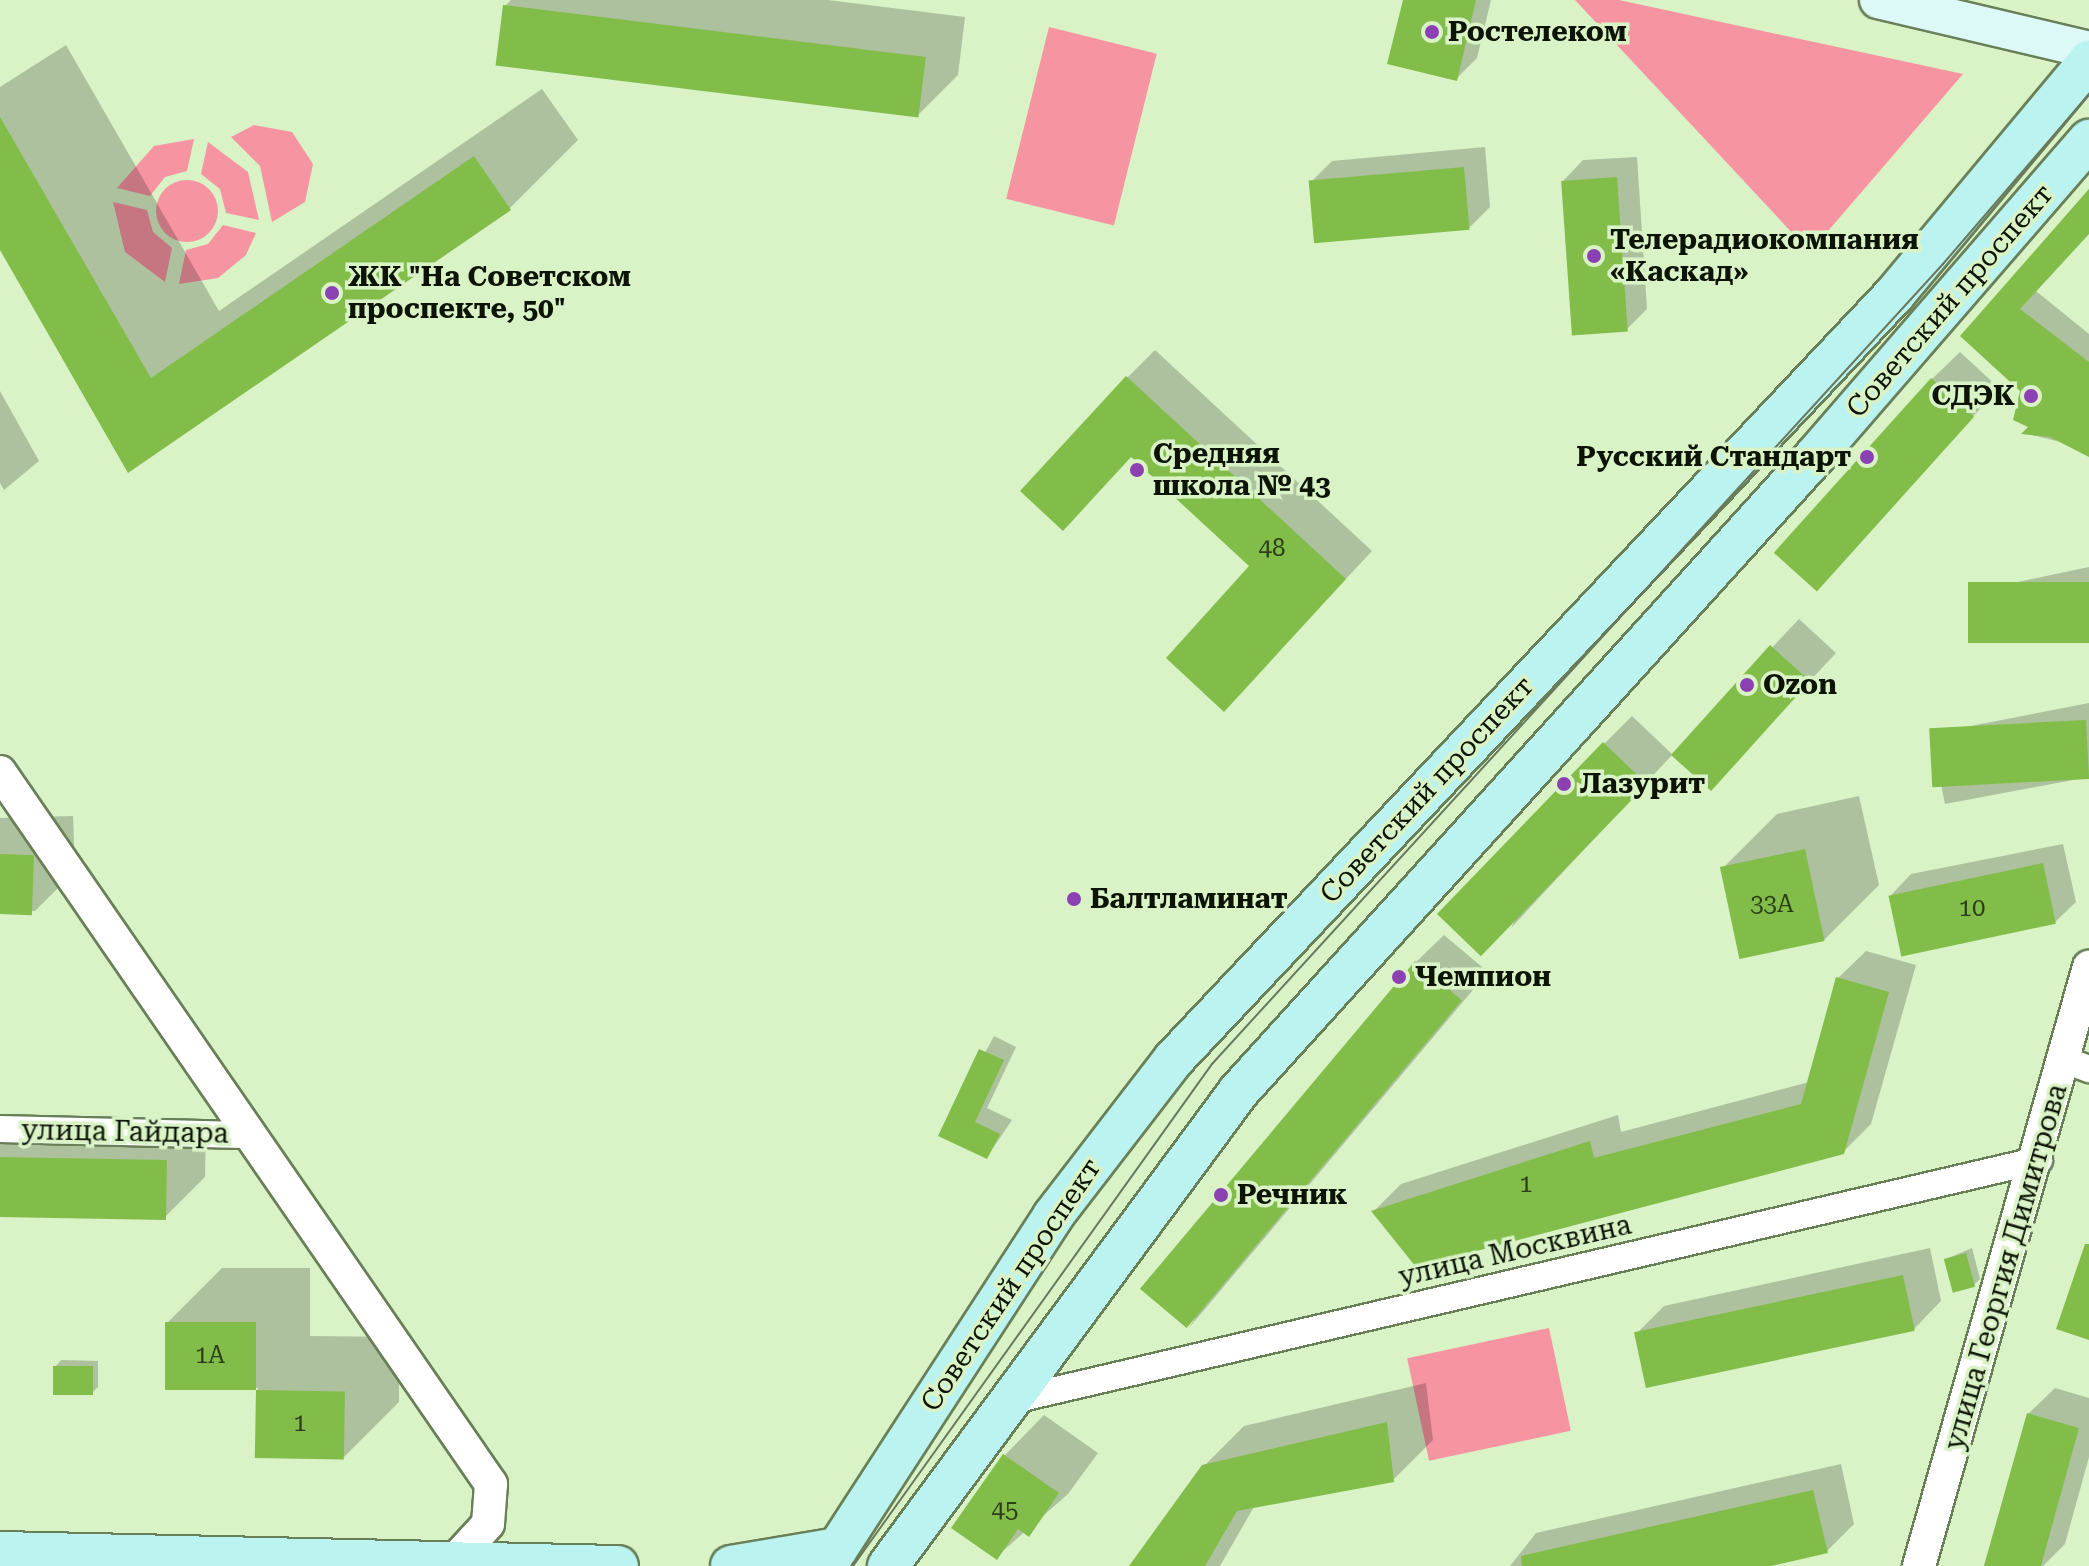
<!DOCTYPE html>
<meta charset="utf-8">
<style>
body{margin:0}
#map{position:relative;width:2089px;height:1566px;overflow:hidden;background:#d9f2c6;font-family:"Roboto Serif",serif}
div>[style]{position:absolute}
.green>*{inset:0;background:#f794a1;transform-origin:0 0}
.round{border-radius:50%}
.shadow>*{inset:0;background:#0003}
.building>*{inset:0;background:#82bd49;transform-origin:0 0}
.roads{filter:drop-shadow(2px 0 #697f58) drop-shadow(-2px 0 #697f58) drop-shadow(0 2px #697f58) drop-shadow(0 -2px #697f58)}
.minor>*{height:26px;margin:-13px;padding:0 13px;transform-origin:13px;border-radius:13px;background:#fff}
.tertiary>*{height:32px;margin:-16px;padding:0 16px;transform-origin:16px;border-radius:16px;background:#fff}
.secondary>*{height:36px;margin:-18px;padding:0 18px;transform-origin:18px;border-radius:18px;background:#dcf9f8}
.primary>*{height:40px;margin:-20px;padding:0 20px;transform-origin:20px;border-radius:20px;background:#baf3f0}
.tram>*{height:2px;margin:-1px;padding:0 1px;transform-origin:1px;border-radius:1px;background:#69785d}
.dots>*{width:22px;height:22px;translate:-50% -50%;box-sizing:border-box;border:4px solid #d9f2c6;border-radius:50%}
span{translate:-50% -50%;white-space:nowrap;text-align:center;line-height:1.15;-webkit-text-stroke:7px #d9f2c6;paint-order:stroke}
.number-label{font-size:24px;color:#2a3e17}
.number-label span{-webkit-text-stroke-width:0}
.poi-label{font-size:28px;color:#0c1406;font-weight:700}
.left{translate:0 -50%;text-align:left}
.right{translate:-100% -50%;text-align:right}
.street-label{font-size:28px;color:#0c1406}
</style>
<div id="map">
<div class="green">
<div style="clip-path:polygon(1575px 0,1619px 0,1963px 74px,1810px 252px)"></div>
<div style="left:1049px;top:27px;width:111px;height:177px;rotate:14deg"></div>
<div style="clip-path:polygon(254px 125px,292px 132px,313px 164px,305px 202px,272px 222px,260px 166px,231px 137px)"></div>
<div style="clip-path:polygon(194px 139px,187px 171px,165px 177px,150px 196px,117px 188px,154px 146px)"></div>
<div style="clip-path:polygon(208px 142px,248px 172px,259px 220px,226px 213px,220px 189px,201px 174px)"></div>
<div class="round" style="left:156px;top:180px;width:62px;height:62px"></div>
<div style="clip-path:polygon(113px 202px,147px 210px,153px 232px,172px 248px,165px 282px,125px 252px)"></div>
<div style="clip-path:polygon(223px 225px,256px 233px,246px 255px,218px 278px,179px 284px,186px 250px,208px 244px)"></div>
<div style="left:1549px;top:1328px;width:105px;height:145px;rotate:78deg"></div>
</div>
<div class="shadow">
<div style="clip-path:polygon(511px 0,828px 0,965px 17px,958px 75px,918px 115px,505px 6px)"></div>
<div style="clip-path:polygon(1405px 0,1491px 0,1477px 58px,1456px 79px)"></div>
<div style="clip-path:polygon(66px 45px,219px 311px,542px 89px,578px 140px,510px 208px,129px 470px,0 247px,0 87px)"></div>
<div style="clip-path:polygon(1485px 147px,1490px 207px,1469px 228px,1311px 182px,1332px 161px)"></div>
<div style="clip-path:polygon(1637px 157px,1647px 309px,1626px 330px,1563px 181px,1583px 160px)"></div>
<div style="clip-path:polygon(2089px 189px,2089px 233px,2036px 291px,2089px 334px,2089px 449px,2024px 433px,2031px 426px,2022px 390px,1963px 335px)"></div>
<div style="clip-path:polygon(1155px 350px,1372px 551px,1224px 709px,1252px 566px,1132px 455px,1127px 378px)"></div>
<div style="clip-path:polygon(1960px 352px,1999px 388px,1842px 560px,1932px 379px)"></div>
<div style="clip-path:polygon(0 391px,39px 461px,4px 490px,0 483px)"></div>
<div style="clip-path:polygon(2089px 567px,2089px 641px,1973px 608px,1994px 587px)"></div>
<div style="clip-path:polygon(1799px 619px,1836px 653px,1736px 760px,1673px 754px,1511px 928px,1604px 744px,1632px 716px,1672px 754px)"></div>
<div style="clip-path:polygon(2089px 703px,2089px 777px,1945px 804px,1934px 749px,1955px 729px)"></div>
<div style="clip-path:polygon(1859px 796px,1879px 885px,1824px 940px,1722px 869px,1777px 814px)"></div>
<div style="clip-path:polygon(73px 816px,75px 871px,35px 911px,0 912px,0 818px)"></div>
<div style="clip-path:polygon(2063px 844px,2076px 902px,2055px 922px,1891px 895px,1911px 874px)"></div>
<div style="clip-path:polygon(1444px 935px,1488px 972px,1189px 1328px,1416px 962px)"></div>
<div style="clip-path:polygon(1866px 951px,1916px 965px,1871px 1124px,1843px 1152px,1374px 1211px,1401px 1184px,1618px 1115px,1621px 1132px,1809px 1082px,1838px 978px)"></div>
<div style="clip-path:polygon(994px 1036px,1016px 1047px,987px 1108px,1012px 1120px,987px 1157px,941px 1135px)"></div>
<div style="clip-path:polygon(0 1118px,206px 1119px,205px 1177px,165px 1217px,0 1215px)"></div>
<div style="clip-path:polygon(1930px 1248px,1941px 1301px,1914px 1329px,1636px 1334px,1664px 1306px)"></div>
<div style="clip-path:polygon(1972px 1248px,1980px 1279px,1974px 1285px,1946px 1259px)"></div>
<div style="clip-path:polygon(222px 1268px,310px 1268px,310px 1336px,399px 1337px,399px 1402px,344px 1457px,257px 1456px,258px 1388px,167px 1388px,167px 1323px)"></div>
<div style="clip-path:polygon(61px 1360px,98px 1361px,98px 1387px,92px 1393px,55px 1367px)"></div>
<div style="clip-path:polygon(1426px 1383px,1433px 1440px,1393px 1480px,1255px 1505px,1220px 1566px,1131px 1566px,1204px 1466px,1244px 1426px)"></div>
<div style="clip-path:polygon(2055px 1388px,2089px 1398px,2089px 1457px,2065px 1544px,2043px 1566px,1984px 1566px,2028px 1414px)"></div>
<div style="clip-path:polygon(1044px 1415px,1098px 1453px,1068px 1494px,996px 1557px,954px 1528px,1005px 1455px)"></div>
<div style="clip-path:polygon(1841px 1464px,1854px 1524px,1827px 1551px,1762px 1566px,1510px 1566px,1536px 1533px)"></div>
</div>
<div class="building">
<div style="clip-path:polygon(1403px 0,1476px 0,1457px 81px,1387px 64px)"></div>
<div style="left:503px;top:5px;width:426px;height:61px;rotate:7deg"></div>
<div style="clip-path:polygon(0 117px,151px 378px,474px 156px,511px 210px,128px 473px,0 250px)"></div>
<div style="left:1464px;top:167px;width:63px;height:156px;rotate:85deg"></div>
<div style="left:1617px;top:177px;width:155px;height:56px;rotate:86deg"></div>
<div style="clip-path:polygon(2089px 189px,2089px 234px,2020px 309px,2089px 362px,2089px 457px,2050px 437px,2021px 434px,2028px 427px,2013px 420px,2020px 391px,1960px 336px)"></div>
<div style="clip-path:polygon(1126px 376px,1346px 579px,1224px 712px,1166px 658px,1249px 566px,1131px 457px,1063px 531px,1020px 491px)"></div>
<div style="left:1931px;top:378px;width:58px;height:235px;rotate:42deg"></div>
<div style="left:2089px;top:582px;width:61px;height:121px;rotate:90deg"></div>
<div style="left:1770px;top:645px;width:54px;height:148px;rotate:42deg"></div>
<div style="left:2086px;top:720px;width:59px;height:157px;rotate:87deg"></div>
<div style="left:1603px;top:742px;width:61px;height:239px;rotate:44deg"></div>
<div style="left:1805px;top:849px;width:94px;height:87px;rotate:78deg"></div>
<div style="left:0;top:854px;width:34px;height:60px;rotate:2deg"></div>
<div style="left:2043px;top:863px;width:62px;height:158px;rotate:78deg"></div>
<div style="left:1415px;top:961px;width:61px;height:428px;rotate:40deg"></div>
<div style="clip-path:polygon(1836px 977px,1889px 992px,1844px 1154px,1416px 1267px,1371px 1211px,1590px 1141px,1594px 1158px,1801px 1104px)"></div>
<div style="clip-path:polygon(979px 1049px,1004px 1060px,975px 1122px,1000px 1134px,987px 1159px,938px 1136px)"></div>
<div style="left:0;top:1157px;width:167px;height:60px;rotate:1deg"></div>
<div style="clip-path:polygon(2085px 1244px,2089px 1244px,2089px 1340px,2056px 1329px)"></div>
<div style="left:1966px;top:1253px;width:35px;height:23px;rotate:75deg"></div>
<div style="left:1903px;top:1275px;width:57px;height:275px;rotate:78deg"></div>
<div style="left:165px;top:1322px;width:91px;height:68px"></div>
<div style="left:53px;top:1366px;width:40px;height:29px"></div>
<div style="left:256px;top:1390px;width:89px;height:68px;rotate:1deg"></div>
<div style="clip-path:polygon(2027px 1413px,2079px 1428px,2047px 1544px,2041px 1566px,1984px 1566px)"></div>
<div style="clip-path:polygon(1387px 1422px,1394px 1482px,1237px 1511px,1205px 1566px,1129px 1566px,1202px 1465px)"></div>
<div style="clip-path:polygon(1003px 1454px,1059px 1493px,1029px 1537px,1018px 1529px,997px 1560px,951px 1528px)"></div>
<div style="clip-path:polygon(1813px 1490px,1828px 1553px,1771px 1566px,1522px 1566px,1521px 1556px)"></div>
</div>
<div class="roads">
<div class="minor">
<div style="left:2065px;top:1060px;width:26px;rotate:21deg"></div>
<div style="left:0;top:1129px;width:250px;rotate:1.4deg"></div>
<div style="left:1009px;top:1401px;width:1058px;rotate:-13.17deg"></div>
</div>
<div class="tertiary">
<div style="left:0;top:772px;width:865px;rotate:55.41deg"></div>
<div style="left:491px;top:1484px;width:40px;rotate:94.3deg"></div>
<div style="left:488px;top:1524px;width:50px;rotate:132.6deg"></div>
<div style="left:1919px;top:1566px;width:623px;rotate:-74.16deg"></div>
</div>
<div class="secondary">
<div style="left:1878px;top:0;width:217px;rotate:13.3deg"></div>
</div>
<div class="primary">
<div style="left:0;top:1552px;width:618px;rotate:1.3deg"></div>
<div style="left:731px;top:1566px;width:108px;rotate:-9.6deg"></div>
<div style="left:826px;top:1566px;width:417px;rotate:-57deg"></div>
<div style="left:1053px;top:1216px;width:198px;rotate:-52.4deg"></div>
<div style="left:1174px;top:1059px;width:1050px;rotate:-46.7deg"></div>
<div style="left:1894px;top:295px;width:305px;rotate:-50.2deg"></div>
<div style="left:888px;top:1566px;width:591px;rotate:-53.54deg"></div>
<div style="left:1239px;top:1091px;width:859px;rotate:-47.78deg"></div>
<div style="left:1816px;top:455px;width:417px;rotate:-49.1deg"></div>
</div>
</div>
<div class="tram">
<div style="left:853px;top:1566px;width:617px;rotate:-54.43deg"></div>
<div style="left:1212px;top:1064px;width:1084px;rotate:-47.58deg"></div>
<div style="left:1943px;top:264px;width:224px;rotate:-49.3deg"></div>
</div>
<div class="dots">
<div style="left:1432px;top:32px;background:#8c41b3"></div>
<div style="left:1594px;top:256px;background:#8c41b3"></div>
<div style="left:332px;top:293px;background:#8c41b3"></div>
<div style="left:2031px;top:396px;background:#8c41b3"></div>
<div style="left:1867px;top:457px;background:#8c41b3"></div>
<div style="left:1137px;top:470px;background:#8c41b3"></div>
<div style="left:1747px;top:685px;background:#8c41b3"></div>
<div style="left:1564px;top:784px;background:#8c41b3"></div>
<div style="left:1074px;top:899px;background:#8c41b3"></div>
<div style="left:1399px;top:977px;background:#8c41b3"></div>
<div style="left:1221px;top:1195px;background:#8c41b3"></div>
</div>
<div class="number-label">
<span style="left:1272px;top:549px">48</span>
<span style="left:1772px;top:905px">33А</span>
<span style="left:1972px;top:909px">10</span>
<span style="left:1526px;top:1185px">1</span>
<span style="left:210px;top:1356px">1А</span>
<span style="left:300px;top:1424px">1</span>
<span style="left:1005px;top:1511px">45</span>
</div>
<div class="poi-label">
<span class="left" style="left:1448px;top:32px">Ростелеком</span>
<span class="left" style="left:1610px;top:256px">Телерадиокомпания<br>«Каскад»</span>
<span class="left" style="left:348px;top:293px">ЖК "На Советском<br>проспекте, 50"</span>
<span class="right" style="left:2015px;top:396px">СДЭК</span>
<span class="left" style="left:1153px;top:470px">Средняя<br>школа № 43</span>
<span class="right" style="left:1851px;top:457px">Русский Стандарт</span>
<span class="left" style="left:1763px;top:685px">Ozon</span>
<span class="left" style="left:1580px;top:784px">Лазурит</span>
<span class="left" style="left:1090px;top:899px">Балтламинат</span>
<span class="left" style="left:1415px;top:977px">Чемпион</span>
<span class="left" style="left:1237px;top:1195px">Речник</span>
</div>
<div class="street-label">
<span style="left:1950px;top:301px;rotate:-49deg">Советский проспект</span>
<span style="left:1427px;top:790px;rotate:-47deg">Советский проспект</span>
<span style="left:125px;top:1132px;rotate:1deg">улица Гайдара</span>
<span style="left:1515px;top:1251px;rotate:-13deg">улица Москвина</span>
<span style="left:2006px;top:1267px;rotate:-74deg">улица Георгия Димитрова</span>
<span style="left:1011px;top:1285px;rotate:-56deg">Советский проспект</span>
</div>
</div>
